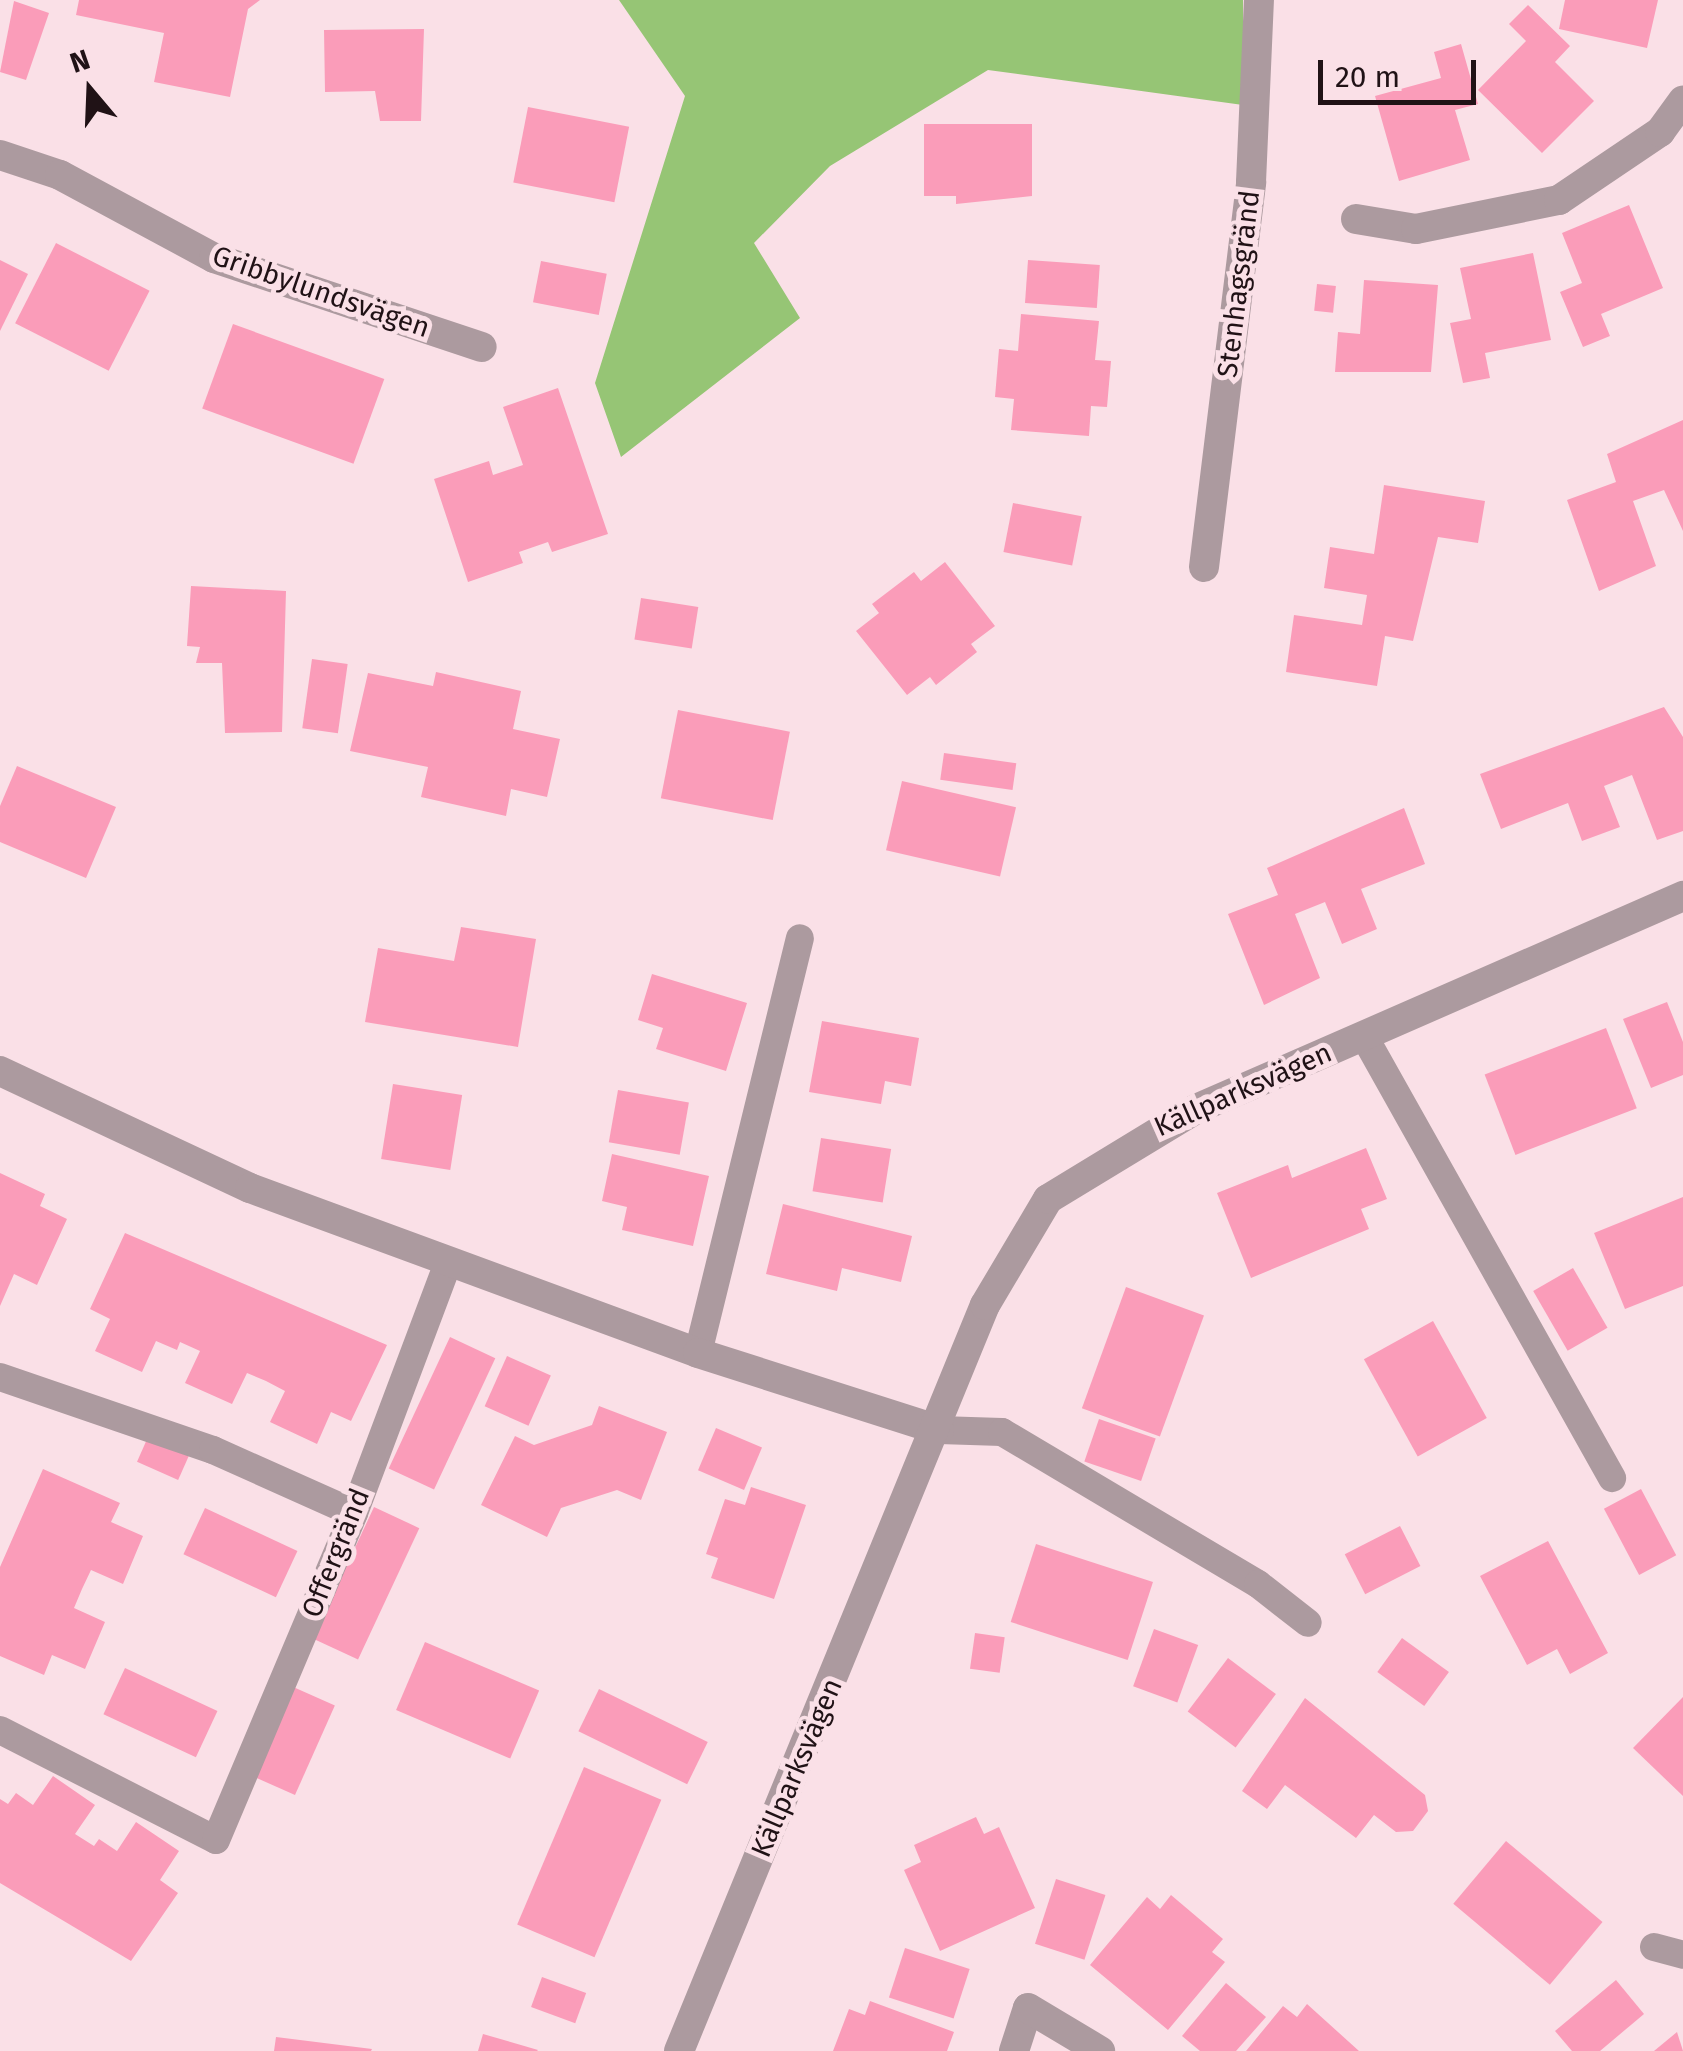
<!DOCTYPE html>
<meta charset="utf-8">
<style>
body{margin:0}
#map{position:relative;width:1683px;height:2051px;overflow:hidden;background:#fae0e7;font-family:"Fira Sans",sans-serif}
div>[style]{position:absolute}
.forest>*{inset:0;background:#96c575}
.building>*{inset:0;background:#fa9cb9;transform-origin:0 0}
.lane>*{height:28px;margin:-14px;padding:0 14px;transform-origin:14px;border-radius:14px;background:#ac9a9f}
.street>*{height:30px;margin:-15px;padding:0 15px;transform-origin:15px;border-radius:15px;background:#ac9a9f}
span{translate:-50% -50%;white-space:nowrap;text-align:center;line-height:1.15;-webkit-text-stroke:10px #fae0e7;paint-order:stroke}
.street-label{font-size:28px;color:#201216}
.north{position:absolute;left:40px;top:40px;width:100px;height:100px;-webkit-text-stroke:8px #fae0e7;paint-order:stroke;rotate:341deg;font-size:28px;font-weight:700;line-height:40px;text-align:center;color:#201216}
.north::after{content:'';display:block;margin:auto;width:35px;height:45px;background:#201216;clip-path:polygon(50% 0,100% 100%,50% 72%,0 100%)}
.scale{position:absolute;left:1318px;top:60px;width:158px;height:45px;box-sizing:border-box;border:5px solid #201216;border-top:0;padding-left:12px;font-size:30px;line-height:35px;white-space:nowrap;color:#201216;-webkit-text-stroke:8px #fae0e7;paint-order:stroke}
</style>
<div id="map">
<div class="forest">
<div style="clip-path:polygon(619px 0,1243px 0,1243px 105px,988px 70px,830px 166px,754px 243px,800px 318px,621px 457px,595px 383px,685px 96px)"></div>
</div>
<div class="building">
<div style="clip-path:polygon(79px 0,260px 0,248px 9px,230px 97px,154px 82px,164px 33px,76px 15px)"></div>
<div style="clip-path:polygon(1565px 0,1658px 0,1647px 48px,1559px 29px)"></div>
<div style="clip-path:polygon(14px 1px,49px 13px,26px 80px,0 72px)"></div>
<div style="clip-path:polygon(1528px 5px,1570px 46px,1555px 62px,1594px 101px,1542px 153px,1478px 90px,1526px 41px,1509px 24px)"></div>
<div style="clip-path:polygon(424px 29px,421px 121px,380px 121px,375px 91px,325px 92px,324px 30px)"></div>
<div style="clip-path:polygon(1461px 44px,1478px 104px,1455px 110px,1470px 160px,1399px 181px,1375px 96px,1441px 78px,1434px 52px)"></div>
<div style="left:528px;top:107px;width:103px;height:77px;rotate:11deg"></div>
<div style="clip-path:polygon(924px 124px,1032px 124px,1032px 196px,956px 204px,956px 196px,924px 196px)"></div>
<div style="clip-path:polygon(1629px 205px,1663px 288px,1601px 314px,1610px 336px,1583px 347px,1560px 292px,1582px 283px,1562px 233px)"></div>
<div style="left:56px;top:243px;width:105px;height:90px;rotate:27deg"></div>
<div style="clip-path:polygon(1533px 253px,1551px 340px,1485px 353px,1490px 378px,1463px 383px,1450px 323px,1471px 319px,1460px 268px)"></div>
<div style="clip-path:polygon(0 260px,28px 274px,0 331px)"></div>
<div style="left:1028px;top:260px;width:72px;height:43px;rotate:4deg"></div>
<div style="left:541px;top:261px;width:67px;height:42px;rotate:11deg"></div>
<div style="clip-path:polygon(1364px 280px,1438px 285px,1431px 372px,1335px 372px,1338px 332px,1360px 334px)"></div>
<div style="left:1317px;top:284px;width:19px;height:27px;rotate:6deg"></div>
<div style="clip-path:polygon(1021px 314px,1099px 321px,1095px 360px,1111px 361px,1107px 407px,1091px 406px,1089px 436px,1011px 430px,1014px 399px,995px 397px,999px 349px,1018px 351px)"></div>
<div style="left:233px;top:324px;width:161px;height:90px;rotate:20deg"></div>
<div style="clip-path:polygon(558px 388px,608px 534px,552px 552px,548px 542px,519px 552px,523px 563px,468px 582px,434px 479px,489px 461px,493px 475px,523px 465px,503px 407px)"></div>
<div style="clip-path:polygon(1683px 420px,1683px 531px,1664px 490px,1633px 501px,1656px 566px,1599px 591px,1567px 500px,1616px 482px,1607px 454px)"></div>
<div style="clip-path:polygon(1384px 485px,1485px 501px,1478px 543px,1438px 537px,1413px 641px,1385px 636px,1377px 686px,1286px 672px,1294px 615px,1362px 625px,1367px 595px,1324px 588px,1330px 547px,1374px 554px)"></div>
<div style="left:1013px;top:503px;width:70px;height:50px;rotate:11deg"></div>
<div style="clip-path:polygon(945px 562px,995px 626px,971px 644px,977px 652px,936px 685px,930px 677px,907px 695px,856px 631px,879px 613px,872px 604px,914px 572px,921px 581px)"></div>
<div style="clip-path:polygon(191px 586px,286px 591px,282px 732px,225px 733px,222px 663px,196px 663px,200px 647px,187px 646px)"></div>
<div style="left:641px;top:598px;width:58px;height:42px;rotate:9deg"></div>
<div style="left:312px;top:659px;width:36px;height:70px;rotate:8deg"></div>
<div style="clip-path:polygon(436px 672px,521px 691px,513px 729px,560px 739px,547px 797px,511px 789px,506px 816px,421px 797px,428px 767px,350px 751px,368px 673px,433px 686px)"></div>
<div style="clip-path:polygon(1664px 707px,1683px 737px,1683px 831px,1657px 840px,1632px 775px,1604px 786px,1620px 827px,1582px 841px,1568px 803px,1501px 829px,1480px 774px)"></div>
<div style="left:678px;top:710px;width:114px;height:90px;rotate:11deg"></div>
<div style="left:944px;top:753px;width:73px;height:27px;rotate:8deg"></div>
<div style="clip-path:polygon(17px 766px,116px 807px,86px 878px,0 842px,0 806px)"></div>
<div style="left:902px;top:781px;width:117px;height:71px;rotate:13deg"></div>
<div style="clip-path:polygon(1404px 808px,1425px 864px,1361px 889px,1377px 929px,1342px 944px,1325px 902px,1295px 914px,1320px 978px,1264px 1005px,1228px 914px,1278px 895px,1267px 868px)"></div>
<div style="clip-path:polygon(461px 927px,536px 939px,518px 1047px,365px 1022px,378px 948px,454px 961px)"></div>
<div style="clip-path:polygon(652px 974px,747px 1003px,726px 1071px,656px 1049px,663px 1028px,638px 1020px)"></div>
<div style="clip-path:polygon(1667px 1002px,1683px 1042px,1683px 1075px,1651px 1088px,1623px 1019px)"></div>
<div style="clip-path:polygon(822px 1021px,919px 1038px,911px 1086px,885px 1081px,881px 1104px,809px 1092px)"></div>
<div style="left:1606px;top:1028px;width:86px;height:130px;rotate:69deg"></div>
<div style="left:393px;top:1084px;width:70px;height:76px;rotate:9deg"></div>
<div style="left:618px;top:1090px;width:72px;height:53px;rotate:10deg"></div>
<div style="left:821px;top:1138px;width:71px;height:54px;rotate:9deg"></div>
<div style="clip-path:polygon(1366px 1148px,1387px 1199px,1361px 1209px,1369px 1229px,1251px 1278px,1217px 1193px,1288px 1165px,1292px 1178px)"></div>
<div style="clip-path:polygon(612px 1154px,709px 1176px,693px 1246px,622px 1230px,627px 1207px,602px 1201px)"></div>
<div style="clip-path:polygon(0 1173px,45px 1194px,40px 1206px,67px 1219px,37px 1285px,14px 1274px,0 1306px)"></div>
<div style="clip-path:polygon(1683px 1197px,1683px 1286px,1625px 1309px,1594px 1233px)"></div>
<div style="clip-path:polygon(783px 1204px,912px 1236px,901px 1282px,842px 1268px,837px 1291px,766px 1274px)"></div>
<div style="clip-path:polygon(125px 1233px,387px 1345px,351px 1421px,331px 1412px,317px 1444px,270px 1422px,285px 1391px,266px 1381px,247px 1373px,232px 1404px,185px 1383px,200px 1351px,180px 1342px,177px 1350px,156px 1341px,142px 1372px,95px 1351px,110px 1319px,90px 1309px)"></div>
<div style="left:1573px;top:1268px;width:69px;height:46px;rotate:60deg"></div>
<div style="left:1126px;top:1287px;width:83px;height:129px;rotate:20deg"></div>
<div style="left:1433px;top:1321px;width:111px;height:79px;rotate:61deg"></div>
<div style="left:450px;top:1337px;width:50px;height:145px;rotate:25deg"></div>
<div style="left:507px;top:1356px;width:48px;height:55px;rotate:24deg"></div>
<div style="clip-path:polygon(599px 1406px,667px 1432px,641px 1500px,617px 1490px,561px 1508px,547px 1537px,481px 1505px,515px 1436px,534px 1445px,592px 1425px)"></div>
<div style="left:1099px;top:1419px;width:60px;height:45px;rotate:19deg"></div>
<div style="left:716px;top:1428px;width:50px;height:46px;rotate:23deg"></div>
<div style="left:148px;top:1437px;width:45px;height:27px;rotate:24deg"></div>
<div style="clip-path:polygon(43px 1469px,120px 1503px,111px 1522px,143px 1536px,123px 1584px,91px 1570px,82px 1589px,74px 1608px,105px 1622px,85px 1669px,52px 1655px,44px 1675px,0 1656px,0 1567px)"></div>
<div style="clip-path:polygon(751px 1487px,806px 1505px,774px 1599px,711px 1578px,718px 1558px,706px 1554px,725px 1499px,745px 1505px)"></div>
<div style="left:1641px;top:1489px;width:75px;height:42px;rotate:62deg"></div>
<div style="left:374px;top:1507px;width:50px;height:145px;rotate:25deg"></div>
<div style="left:205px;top:1508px;width:102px;height:51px;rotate:25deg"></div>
<div style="left:1400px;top:1526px;width:45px;height:62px;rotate:63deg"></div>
<div style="clip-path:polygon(1548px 1541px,1608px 1653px,1570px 1674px,1557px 1649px,1527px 1665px,1480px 1576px)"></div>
<div style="left:1036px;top:1544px;width:123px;height:82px;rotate:18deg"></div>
<div style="left:1154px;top:1629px;width:47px;height:61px;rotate:20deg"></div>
<div style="left:975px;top:1633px;width:30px;height:36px;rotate:8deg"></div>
<div style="left:1402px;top:1638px;width:58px;height:42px;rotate:36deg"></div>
<div style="left:425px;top:1642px;width:124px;height:74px;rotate:23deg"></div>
<div style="left:1228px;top:1658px;width:60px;height:67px;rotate:37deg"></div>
<div style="left:125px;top:1668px;width:102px;height:51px;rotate:25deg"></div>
<div style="left:291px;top:1686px;width:48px;height:98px;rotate:24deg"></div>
<div style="left:599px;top:1689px;width:121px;height:47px;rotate:26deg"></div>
<div style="clip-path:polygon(1683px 1697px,1683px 1796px,1633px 1748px)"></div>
<div style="clip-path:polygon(1305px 1698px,1425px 1795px,1428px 1811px,1413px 1831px,1396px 1832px,1374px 1815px,1356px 1838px,1285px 1785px,1267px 1809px,1242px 1791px)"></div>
<div style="left:584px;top:1767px;width:84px;height:171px;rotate:23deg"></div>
<div style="clip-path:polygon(53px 1776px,95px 1805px,75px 1834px,94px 1846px,99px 1839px,117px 1851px,136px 1822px,179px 1851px,160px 1880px,178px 1893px,131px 1961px,0 1883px,0 1799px,8px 1804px,16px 1793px,33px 1805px)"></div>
<div style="clip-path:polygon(976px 1817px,984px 1834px,999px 1827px,1035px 1908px,940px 1951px,904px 1870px,921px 1862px,914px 1845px)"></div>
<div style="left:1506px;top:1841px;width:126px;height:82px;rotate:40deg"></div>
<div style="left:1056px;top:1879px;width:52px;height:68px;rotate:18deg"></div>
<div style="clip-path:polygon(1171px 1895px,1223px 1939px,1212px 1952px,1225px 1962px,1168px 2030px,1090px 1965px,1147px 1897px,1160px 1909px)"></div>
<div style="left:905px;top:1948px;width:68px;height:52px;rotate:18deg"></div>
<div style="left:542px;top:1977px;width:47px;height:32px;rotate:20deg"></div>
<div style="clip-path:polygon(1616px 1980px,1644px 2014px,1600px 2051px,1572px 2051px,1555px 2031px)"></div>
<div style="clip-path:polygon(1226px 1983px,1266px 2017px,1236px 2051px,1200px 2051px,1182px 2036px)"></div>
<div style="clip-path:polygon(870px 2001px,954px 2032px,947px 2051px,833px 2051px,849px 2009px,865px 2015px)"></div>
<div style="clip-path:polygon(1307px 2004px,1359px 2051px,1246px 2051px,1283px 2006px,1297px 2017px)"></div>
<div style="clip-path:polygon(1677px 2032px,1683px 2051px,1654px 2051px)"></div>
<div style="clip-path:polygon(483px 2034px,538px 2050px,537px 2051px,478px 2051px)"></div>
<div style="clip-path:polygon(276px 2037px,372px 2049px,371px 2051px,274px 2051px)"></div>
</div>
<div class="lane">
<div style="left:1364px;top:1036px;width:507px;rotate:60.7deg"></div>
<div style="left:698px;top:1353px;width:427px;rotate:-76.2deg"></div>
<div style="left:0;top:1377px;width:225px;rotate:18.9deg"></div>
<div style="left:213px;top:1450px;width:154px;rotate:24.1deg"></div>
<div style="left:939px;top:1430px;width:63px;rotate:1.8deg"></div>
<div style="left:1002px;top:1432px;width:298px;rotate:30.7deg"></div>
<div style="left:1258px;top:1584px;width:63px;rotate:38deg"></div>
<div style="left:0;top:1730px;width:242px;rotate:27deg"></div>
<div style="left:216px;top:1840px;width:355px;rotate:-67.1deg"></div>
<div style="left:354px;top:1513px;width:267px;rotate:-69.4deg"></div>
<div style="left:1654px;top:1947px;width:30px;rotate:15deg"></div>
</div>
<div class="street">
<div style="left:0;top:155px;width:63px;rotate:18.4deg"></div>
<div style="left:60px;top:175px;width:175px;rotate:28.3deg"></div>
<div style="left:214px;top:258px;width:282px;rotate:18.4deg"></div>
<div style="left:1356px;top:219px;width:61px;rotate:9.5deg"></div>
<div style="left:1416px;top:229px;width:146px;rotate:-11.5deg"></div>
<div style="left:1559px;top:200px;width:122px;rotate:-34deg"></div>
<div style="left:1660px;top:132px;width:39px;rotate:-54deg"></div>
<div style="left:1204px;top:567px;width:388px;rotate:-83deg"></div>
<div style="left:1251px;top:182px;width:182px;rotate:-87.5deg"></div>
<div style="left:0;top:1071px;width:276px;rotate:25.1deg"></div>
<div style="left:250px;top:1188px;width:477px;rotate:20.2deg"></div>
<div style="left:698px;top:1353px;width:253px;rotate:17.7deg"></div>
<div style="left:679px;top:2051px;width:806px;rotate:-67.7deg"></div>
<div style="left:985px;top:1305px;width:123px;rotate:-59.3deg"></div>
<div style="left:1048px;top:1199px;width:173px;rotate:-31.3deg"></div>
<div style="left:1196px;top:1109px;width:532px;rotate:-23.62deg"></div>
<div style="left:1014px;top:2051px;width:45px;rotate:-72deg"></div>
<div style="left:1028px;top:2008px;width:84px;rotate:30.8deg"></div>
</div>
<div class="street-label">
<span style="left:1239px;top:284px;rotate:-83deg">Stenhagsgränd</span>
<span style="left:321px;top:292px;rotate:19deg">Gribbylundsvägen</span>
<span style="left:1243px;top:1090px;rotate:-24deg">Källparksvägen</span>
<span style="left:336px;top:1553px;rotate:-68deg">Offergränd</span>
<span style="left:797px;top:1768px;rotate:-67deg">Källparksvägen</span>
</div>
<div class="north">N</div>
<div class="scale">20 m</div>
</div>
